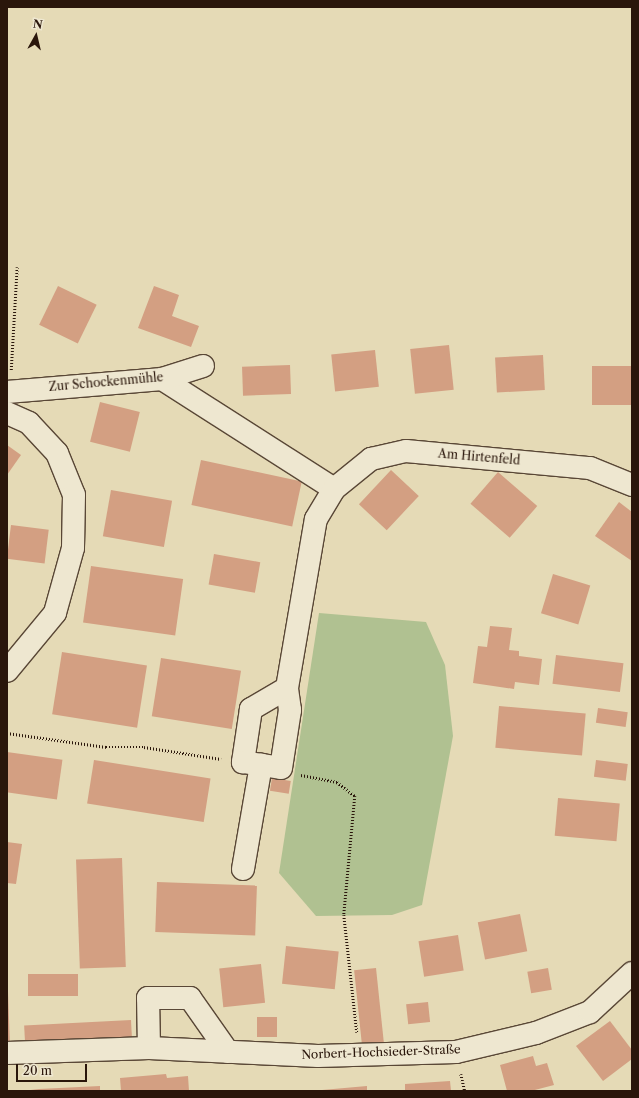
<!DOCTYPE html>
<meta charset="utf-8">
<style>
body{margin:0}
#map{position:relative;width:639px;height:1098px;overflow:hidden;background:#e5dab6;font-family:"Libre Caslon Text",serif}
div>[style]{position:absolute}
.green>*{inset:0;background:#b0c191}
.building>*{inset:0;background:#d39f82;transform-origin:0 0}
.path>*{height:2.5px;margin-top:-1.25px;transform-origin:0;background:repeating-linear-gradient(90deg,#2a160b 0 1px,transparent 0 3px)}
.roads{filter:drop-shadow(1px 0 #594736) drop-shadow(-1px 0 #594736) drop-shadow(0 1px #594736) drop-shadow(0 -1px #594736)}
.minor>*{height:22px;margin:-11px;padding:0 11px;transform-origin:11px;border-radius:11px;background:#eee7d0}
span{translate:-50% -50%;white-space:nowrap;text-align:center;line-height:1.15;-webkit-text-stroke:3px #eee7d0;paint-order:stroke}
.street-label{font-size:12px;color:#2a160b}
.frame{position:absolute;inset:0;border:8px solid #2a160b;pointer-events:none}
.north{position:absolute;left:16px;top:16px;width:40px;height:40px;-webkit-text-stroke:3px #eee7d0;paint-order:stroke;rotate:8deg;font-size:11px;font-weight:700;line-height:16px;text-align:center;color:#2a160b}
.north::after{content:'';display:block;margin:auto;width:14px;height:18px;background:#2a160b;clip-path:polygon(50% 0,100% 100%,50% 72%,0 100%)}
.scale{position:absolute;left:16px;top:1064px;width:71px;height:18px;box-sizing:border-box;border:2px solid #2a160b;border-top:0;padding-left:5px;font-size:12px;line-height:14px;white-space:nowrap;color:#2a160b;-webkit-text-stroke:3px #eee7d0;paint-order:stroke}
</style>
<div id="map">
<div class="green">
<div style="clip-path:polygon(319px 613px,426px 622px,445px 665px,453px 736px,422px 905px,392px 915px,316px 916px,279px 873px)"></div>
</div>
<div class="building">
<div style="left:58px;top:286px;width:43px;height:43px;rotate:26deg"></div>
<div style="clip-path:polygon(154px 286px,179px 295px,172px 316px,199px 326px,191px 347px,138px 328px)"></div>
<div style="left:449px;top:345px;width:45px;height:39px;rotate:84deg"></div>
<div style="left:375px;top:350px;width:37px;height:44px;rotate:84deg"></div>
<div style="left:543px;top:355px;width:35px;height:48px;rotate:87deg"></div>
<div style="left:290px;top:365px;width:29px;height:48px;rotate:88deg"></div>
<div style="left:632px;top:366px;width:39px;height:40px;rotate:90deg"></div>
<div style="left:100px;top:402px;width:41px;height:41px;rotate:14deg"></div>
<div style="clip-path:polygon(7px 445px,21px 455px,7px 475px)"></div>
<div style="left:201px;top:460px;width:103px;height:46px;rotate:12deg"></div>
<div style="left:391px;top:470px;width:38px;height:47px;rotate:43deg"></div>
<div style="left:498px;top:472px;width:52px;height:42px;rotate:41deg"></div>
<div style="left:111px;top:490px;width:62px;height:47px;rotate:10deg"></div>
<div style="clip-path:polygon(619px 502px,632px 512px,632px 561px,595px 536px)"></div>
<div style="left:11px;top:525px;width:38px;height:34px;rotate:7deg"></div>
<div style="left:214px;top:554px;width:47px;height:31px;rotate:10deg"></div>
<div style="left:91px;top:566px;width:93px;height:57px;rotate:8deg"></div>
<div style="left:553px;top:574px;width:39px;height:41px;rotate:17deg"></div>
<div style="clip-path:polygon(490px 626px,512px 628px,509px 650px,519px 651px,519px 656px,542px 659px,539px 685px,515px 682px,514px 689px,473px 683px,478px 646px,487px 647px)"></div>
<div style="left:62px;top:652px;width:86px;height:63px;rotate:9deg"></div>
<div style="left:556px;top:655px;width:68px;height:29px;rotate:7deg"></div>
<div style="left:161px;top:658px;width:81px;height:59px;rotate:9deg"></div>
<div style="left:499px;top:706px;width:87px;height:42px;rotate:5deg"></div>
<div style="left:598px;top:708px;width:30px;height:15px;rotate:8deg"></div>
<div style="left:7px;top:752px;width:56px;height:40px;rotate:8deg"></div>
<div style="left:94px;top:760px;width:118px;height:44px;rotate:9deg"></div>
<div style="left:596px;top:760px;width:32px;height:17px;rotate:7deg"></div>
<div style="left:272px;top:778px;width:19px;height:13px;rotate:9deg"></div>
<div style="left:558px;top:798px;width:62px;height:38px;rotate:5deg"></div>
<div style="clip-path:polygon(7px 842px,22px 844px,16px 884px,7px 883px)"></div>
<div style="left:122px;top:858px;width:109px;height:46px;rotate:88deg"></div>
<div style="left:157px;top:882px;width:100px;height:50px;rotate:2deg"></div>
<div style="left:520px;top:914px;width:38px;height:43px;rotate:79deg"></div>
<div style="left:458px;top:935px;width:36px;height:40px;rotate:81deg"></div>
<div style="left:286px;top:946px;width:53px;height:38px;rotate:6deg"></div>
<div style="left:261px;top:964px;width:39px;height:42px;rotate:84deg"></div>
<div style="left:376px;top:968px;width:75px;height:22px;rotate:84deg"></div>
<div style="left:548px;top:968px;width:22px;height:21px;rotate:80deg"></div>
<div style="left:28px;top:974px;width:50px;height:22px"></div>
<div style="clip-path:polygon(7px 992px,8px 992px,10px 1046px,7px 1046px)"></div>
<div style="left:428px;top:1002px;width:20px;height:22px;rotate:84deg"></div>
<div style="left:257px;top:1017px;width:20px;height:20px"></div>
<div style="left:131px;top:1020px;width:21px;height:107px;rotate:87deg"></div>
<div style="clip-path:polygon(610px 1021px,632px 1050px,632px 1059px,603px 1081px,576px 1046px)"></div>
<div style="clip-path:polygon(533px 1056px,536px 1066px,547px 1063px,554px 1085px,531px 1091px,507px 1091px,500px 1065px)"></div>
<div style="clip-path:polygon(166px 1074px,167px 1078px,188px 1076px,189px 1091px,121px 1091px,120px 1078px)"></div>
<div style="clip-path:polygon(450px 1081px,451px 1091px,405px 1091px,405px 1084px)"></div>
<div style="clip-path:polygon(100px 1086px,100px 1091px,22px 1091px,39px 1089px)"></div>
<div style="clip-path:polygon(367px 1086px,367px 1091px,322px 1091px,322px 1090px)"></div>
</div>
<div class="path">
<div style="left:11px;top:370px;width:103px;rotate:-86.7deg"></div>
<div style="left:7px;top:733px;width:100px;rotate:8deg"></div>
<div style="left:106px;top:747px;width:38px"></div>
<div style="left:144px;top:747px;width:78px;rotate:8.9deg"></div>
<div style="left:301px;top:775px;width:37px;rotate:11deg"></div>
<div style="left:337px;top:782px;width:23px;rotate:38deg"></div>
<div style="left:355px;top:796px;width:120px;rotate:95.3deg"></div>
<div style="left:344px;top:915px;width:118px;rotate:83.7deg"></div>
<div style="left:461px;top:1074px;width:17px;rotate:77deg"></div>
</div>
<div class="roads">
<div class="minor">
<div style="left:162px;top:379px;width:204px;rotate:32.6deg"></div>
<div style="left:7px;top:392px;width:156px;rotate:-4.8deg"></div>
<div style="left:162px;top:379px;width:43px;rotate:-17.6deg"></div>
<div style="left:7px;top:413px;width:24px;rotate:24deg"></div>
<div style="left:29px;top:423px;width:41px;rotate:47deg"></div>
<div style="left:57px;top:453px;width:45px;rotate:68deg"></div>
<div style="left:74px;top:495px;width:53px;rotate:91.1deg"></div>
<div style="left:73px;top:548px;width:67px;rotate:105.5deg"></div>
<div style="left:55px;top:613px;width:75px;rotate:129.6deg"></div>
<div style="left:287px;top:688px;width:42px;rotate:149.7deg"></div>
<div style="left:251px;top:709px;width:54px;rotate:98.6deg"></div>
<div style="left:243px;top:762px;width:38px;rotate:9deg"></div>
<div style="left:281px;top:768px;width:59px;rotate:-81.2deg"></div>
<div style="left:290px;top:710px;width:22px;rotate:-98deg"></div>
<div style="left:287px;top:688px;width:171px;rotate:-80.3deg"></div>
<div style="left:316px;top:519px;width:35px;rotate:-59deg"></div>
<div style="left:334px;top:489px;width:48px;rotate:-39deg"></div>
<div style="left:371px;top:459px;width:36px;rotate:-13deg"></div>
<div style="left:406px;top:451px;width:185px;rotate:5.3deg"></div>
<div style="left:590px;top:468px;width:45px;rotate:22deg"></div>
<div style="left:243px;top:869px;width:106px;rotate:-80.2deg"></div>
<div style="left:149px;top:1048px;width:50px;rotate:-91.1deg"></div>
<div style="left:148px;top:998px;width:42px"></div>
<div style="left:190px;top:998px;width:66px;rotate:54.9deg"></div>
<div style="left:7px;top:1053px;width:142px;rotate:-2deg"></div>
<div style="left:149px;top:1048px;width:169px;rotate:2.7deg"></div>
<div style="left:318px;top:1056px;width:138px;rotate:-1.7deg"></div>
<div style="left:456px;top:1052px;width:82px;rotate:-13.4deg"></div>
<div style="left:536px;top:1033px;width:58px;rotate:-21.3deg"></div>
<div style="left:590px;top:1012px;width:57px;rotate:-42.9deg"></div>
</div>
</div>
<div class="street-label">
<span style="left:106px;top:382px;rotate:-5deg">Zur Schockenmühle</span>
<span style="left:479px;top:457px;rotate:5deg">Am Hirtenfeld</span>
<span style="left:381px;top:1052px;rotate:-2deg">Norbert-Hochsieder-Straße</span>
</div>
<div class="frame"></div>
<div class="north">N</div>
<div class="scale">20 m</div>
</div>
